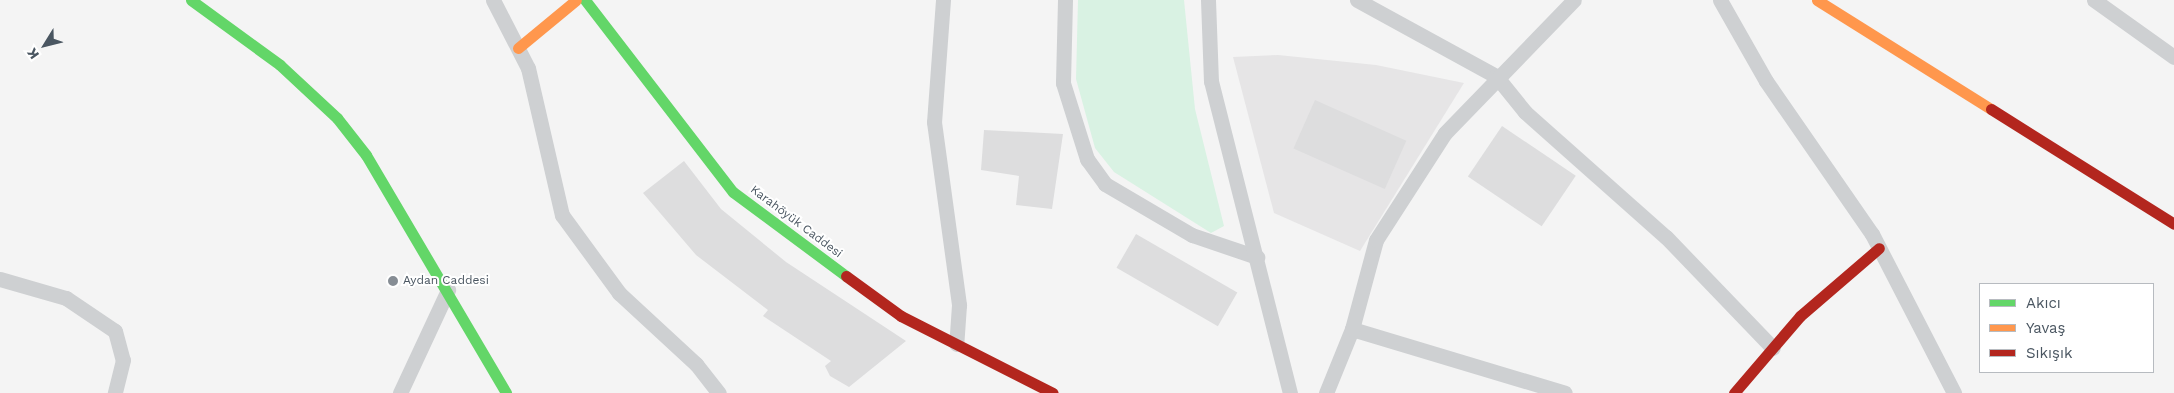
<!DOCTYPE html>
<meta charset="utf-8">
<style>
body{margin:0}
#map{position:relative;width:2174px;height:393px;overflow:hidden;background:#f4f4f4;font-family:"Work Sans",sans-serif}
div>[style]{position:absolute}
.education>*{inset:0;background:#e6e5e6}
.green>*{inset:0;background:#d9f2e3}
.building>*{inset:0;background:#ddddde;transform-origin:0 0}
.street>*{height:15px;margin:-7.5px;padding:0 7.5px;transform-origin:7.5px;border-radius:7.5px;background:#ced0d2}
.fast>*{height:11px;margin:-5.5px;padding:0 5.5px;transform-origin:5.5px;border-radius:5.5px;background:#63d668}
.slow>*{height:11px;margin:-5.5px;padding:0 5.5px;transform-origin:5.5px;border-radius:5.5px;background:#ff974d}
.jam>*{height:11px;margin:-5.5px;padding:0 5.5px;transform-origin:5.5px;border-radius:5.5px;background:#b3261e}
.dots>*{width:14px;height:14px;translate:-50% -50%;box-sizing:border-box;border:2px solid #fff;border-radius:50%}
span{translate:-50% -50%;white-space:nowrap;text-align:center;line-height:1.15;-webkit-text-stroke:4px #fff;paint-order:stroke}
.street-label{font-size:12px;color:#4a5661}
.poi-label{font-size:12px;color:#4a5661}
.left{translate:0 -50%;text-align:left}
.legend{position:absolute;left:1979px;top:283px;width:175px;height:90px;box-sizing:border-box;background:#fff;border:1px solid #b7bbc0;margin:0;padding:6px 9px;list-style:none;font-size:15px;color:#4a5661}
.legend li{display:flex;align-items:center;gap:10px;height:25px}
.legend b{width:25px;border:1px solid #b7bbc0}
.north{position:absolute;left:20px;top:20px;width:50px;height:50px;-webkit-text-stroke:4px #fff;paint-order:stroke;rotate:234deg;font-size:14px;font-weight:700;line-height:20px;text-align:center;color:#4a5661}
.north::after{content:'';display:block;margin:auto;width:18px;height:22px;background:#4a5661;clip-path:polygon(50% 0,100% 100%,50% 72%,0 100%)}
</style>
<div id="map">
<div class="education">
<div style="clip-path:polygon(1278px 55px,1376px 65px,1464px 83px,1360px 251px,1274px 213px,1233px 57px)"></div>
</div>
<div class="green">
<div style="clip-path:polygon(1078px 0,1184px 0,1195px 109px,1224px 226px,1211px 233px,1114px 172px,1095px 148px,1076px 79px)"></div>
</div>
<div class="building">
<div style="left:1315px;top:100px;width:100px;height:53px;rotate:24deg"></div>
<div style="left:1502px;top:126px;width:89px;height:61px;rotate:34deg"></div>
<div style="clip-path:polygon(984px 130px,1063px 134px,1052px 209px,1016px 205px,1019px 176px,981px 170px)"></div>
<div style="clip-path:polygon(684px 161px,721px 209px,786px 262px,906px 341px,849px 387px,830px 376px,825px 366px,831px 361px,763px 316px,768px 310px,696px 255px,643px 193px)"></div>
<div style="left:1136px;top:234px;width:117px;height:39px;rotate:30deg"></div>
</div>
<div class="street">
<div style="left:493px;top:0;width:76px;rotate:62.8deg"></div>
<div style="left:528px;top:68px;width:151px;rotate:77deg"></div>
<div style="left:562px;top:215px;width:97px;rotate:53.8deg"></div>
<div style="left:619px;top:293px;width:105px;rotate:42.7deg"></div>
<div style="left:696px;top:364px;width:37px;rotate:52deg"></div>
<div style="left:943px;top:0;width:122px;rotate:94.2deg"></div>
<div style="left:934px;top:122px;width:185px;rotate:82.2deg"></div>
<div style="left:959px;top:305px;width:39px;rotate:94deg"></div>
<div style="left:1065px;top:0;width:83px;rotate:91.4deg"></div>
<div style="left:1063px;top:83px;width:80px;rotate:72.5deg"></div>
<div style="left:1087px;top:159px;width:31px;rotate:54deg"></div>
<div style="left:1105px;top:184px;width:101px;rotate:30.4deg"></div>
<div style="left:1192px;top:235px;width:69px;rotate:18.7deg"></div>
<div style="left:1208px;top:0;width:81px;rotate:87.9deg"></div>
<div style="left:1211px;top:81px;width:322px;rotate:75.8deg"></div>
<div style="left:1357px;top:0;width:158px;rotate:28.7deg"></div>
<div style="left:1496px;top:76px;width:46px;rotate:51.1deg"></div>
<div style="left:1525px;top:112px;width:188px;rotate:41.6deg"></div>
<div style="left:1666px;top:237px;width:154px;rotate:46.1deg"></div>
<div style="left:1720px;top:0;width:93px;rotate:60.4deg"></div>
<div style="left:1766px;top:81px;width:186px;rotate:55.3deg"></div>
<div style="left:1872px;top:234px;width:179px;rotate:62.7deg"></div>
<div style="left:2094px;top:0;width:98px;rotate:35.5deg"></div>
<div style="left:0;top:279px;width:69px;rotate:16.1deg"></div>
<div style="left:66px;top:298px;width:59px;rotate:34deg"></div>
<div style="left:115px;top:331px;width:30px;rotate:75deg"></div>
<div style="left:123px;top:360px;width:34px;rotate:104deg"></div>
<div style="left:1352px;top:329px;width:222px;rotate:16.7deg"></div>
<div style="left:400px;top:393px;width:114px;rotate:-65deg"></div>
<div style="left:1326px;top:393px;width:69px;rotate:-67.9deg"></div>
<div style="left:1352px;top:329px;width:92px;rotate:-74.9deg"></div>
<div style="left:1376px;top:240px;width:127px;rotate:-57.2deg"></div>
<div style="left:1445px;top:133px;width:185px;rotate:-45.9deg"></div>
</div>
<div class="fast">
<div style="left:191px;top:0;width:110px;rotate:36.1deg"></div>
<div style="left:280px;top:65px;width:78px;rotate:42.9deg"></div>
<div style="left:337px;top:118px;width:47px;rotate:51.9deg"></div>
<div style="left:366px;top:155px;width:276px;rotate:59.5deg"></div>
<div style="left:585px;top:0;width:242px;rotate:52.4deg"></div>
<div style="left:733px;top:192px;width:141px;rotate:36.6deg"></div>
</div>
<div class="slow">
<div style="left:1817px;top:0;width:205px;rotate:32.1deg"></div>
<div style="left:518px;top:48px;width:75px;rotate:-39.6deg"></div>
</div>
<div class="jam">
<div style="left:1991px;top:109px;width:216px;rotate:32.1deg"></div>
<div style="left:846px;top:276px;width:68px;rotate:36deg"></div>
<div style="left:901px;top:316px;width:170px;rotate:26.9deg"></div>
<div style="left:1734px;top:393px;width:101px;rotate:-49.4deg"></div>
<div style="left:1800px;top:316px;width:104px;rotate:-40.7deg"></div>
</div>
<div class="dots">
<div style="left:393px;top:281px;background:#868d94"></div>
</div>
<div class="street-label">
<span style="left:796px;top:222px;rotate:37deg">Karahöyük Caddesi</span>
</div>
<div class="poi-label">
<span class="left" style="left:403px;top:281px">Aydan Caddesi</span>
</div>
<ul class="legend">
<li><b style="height:6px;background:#63d668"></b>Akıcı</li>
<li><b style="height:6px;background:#ff974d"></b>Yavaş</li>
<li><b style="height:6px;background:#b3261e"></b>Sıkışık</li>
</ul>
<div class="north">K</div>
</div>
